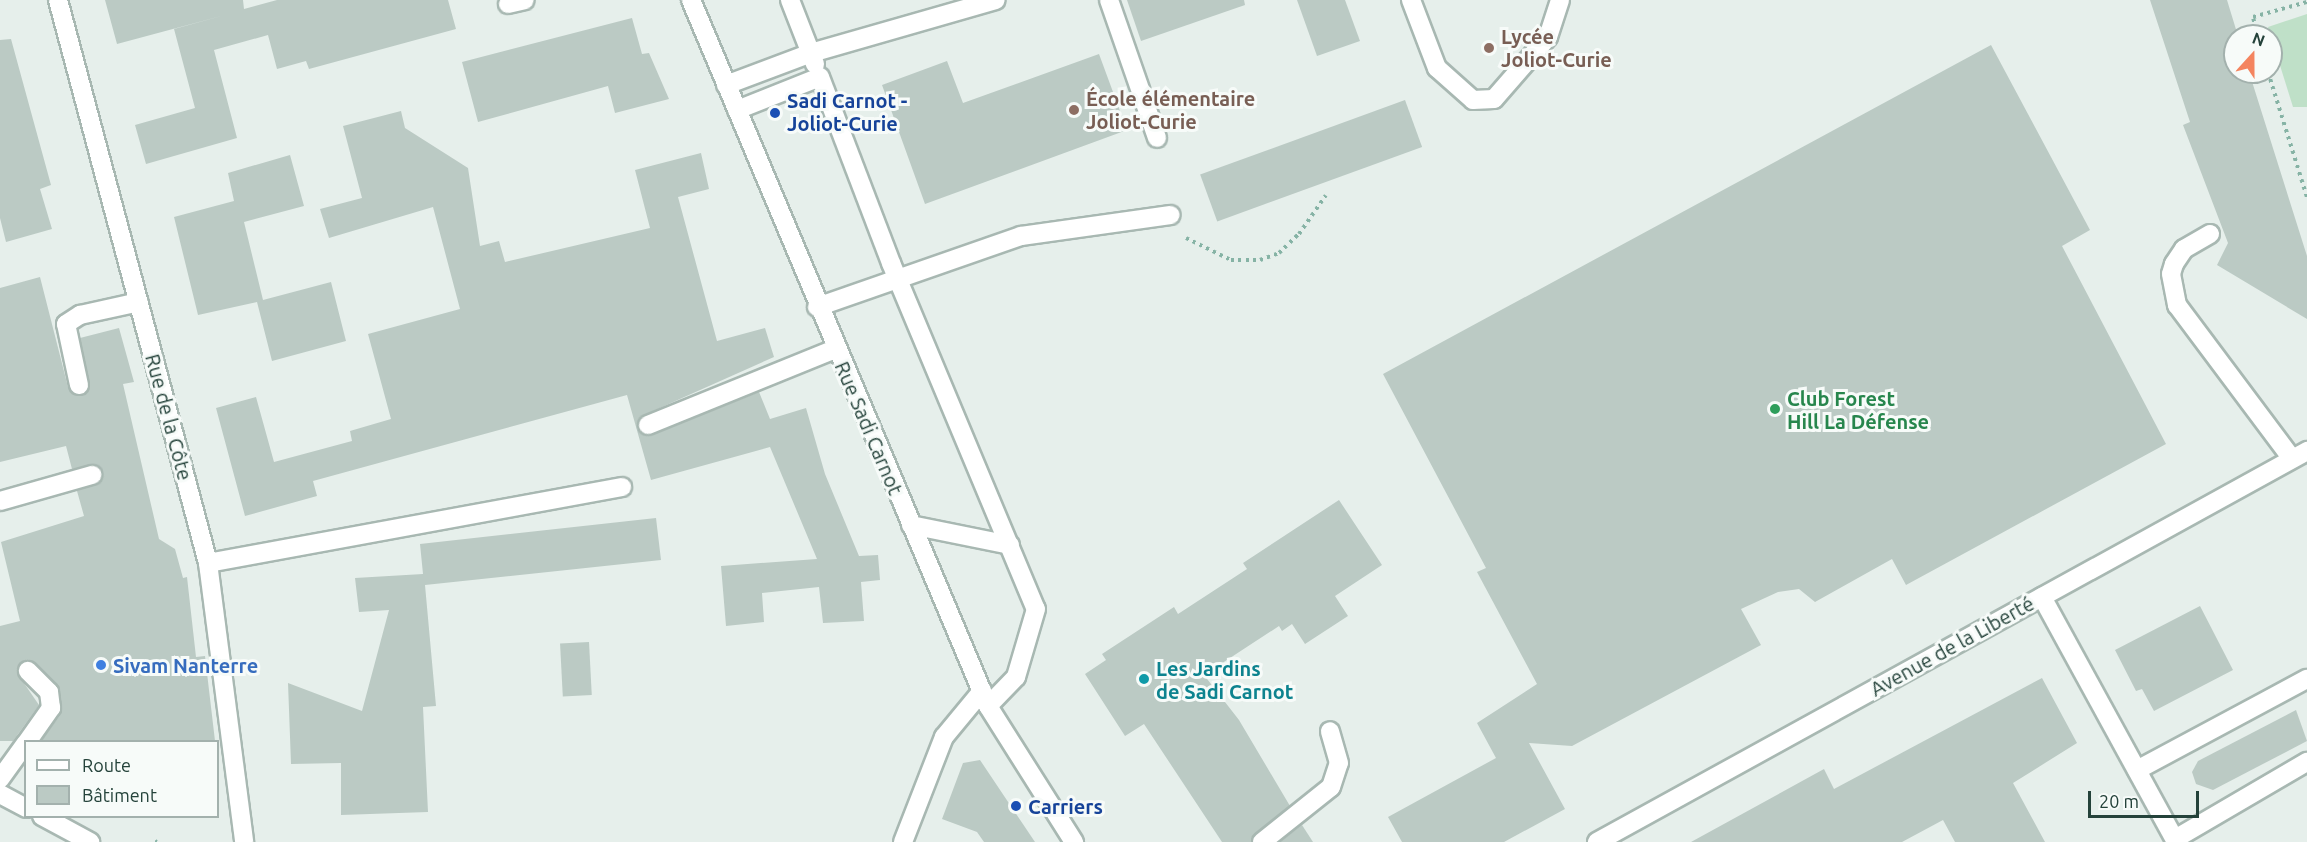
<!DOCTYPE html>
<meta charset="utf-8">
<style>
body{margin:0}
#map{position:relative;width:2307px;height:842px;overflow:hidden;background:#e6efeb;font-family:Ubuntu,sans-serif}
div>[style]{position:absolute}
.green>*{inset:0;background:#bfe0c8}
.building>*{inset:0;background:#bbcac4;transform-origin:0 0}
.path>*{height:4px;margin-top:-2px;transform-origin:0;background:repeating-linear-gradient(90deg,#86b3a5 0 3px,transparent 0 7.5px)}
.roads{filter:drop-shadow(2px 0 #a8b8b2) drop-shadow(-2px 0 #a8b8b2) drop-shadow(0 2px #a8b8b2) drop-shadow(0 -2px #a8b8b2)}
.lane>*{height:18px;margin:-9px;padding:0 9px;transform-origin:9px;border-radius:9px;background:#fff}
.street>*{height:18px;margin:-9px;padding:0 9px;transform-origin:9px;border-radius:9px;background:#fff}
.dots>*{width:16px;height:16px;translate:-50% -50%;box-sizing:border-box;border:3px solid #f7fbf9;border-radius:50%}
span{translate:-50% -50%;white-space:nowrap;text-align:center;line-height:1.15;-webkit-text-stroke:6px #f7fbf9;paint-order:stroke}
.education-label{font-size:20px;color:#785e54;font-weight:700}
.left{translate:0 -50%;text-align:left}
.transit-label{font-size:20px;color:#164399;font-weight:700}
.leisure-label{font-size:20px;color:#27864d;font-weight:700}
.street-label{font-size:20px;color:#24423a}
.shop-label{font-size:20px;color:#366cbe;font-weight:700}
.culture-label{font-size:20px;color:#0d838f;font-weight:700}
.legend{position:absolute;left:24px;top:740px;width:195px;height:78px;box-sizing:border-box;background:#f7fbf9;border:2px solid #a3b1ad;margin:0;padding:8px 10px;list-style:none;font-size:18px;color:#24423a}
.legend li{display:flex;align-items:center;gap:12px;height:30px}
.legend b{width:30px;border:2px solid #a3b1ad}
.north{position:absolute;left:2223px;top:24px;width:60px;height:60px;box-sizing:border-box;background:#f7fbf9;border:2px solid #a3b1ad;border-radius:50%;rotate:21deg;font-size:16px;font-weight:700;line-height:24px;text-align:center;color:#24423a}
.north::after{content:'';display:block;margin:auto;width:21px;height:27px;background:#f4845f;clip-path:polygon(50% 0,100% 100%,50% 72%,0 100%)}
.scale{position:absolute;left:2088px;top:791px;width:111px;height:27px;box-sizing:border-box;border:3px solid #24423a;border-top:0;padding-left:8px;font-size:18px;line-height:21px;white-space:nowrap;color:#24423a;-webkit-text-stroke:4px #f7fbf9;paint-order:stroke}
</style>
<div id="map">
<div class="green">
<div style="clip-path:polygon(2307px 14px,2307px 107px,2293px 107px,2268px 27px)"></div>
</div>
<div class="building">
<div style="clip-path:polygon(105px 0,243px 0,244px 9px,277px 0,448px 0,456px 29px,309px 69px,306px 61px,277px 69px,268px 35px,214px 50px,237px 138px,146px 164px,135px 125px,195px 108px,174px 29px,225px 15px,117px 44px)"></div>
<div style="clip-path:polygon(1127px 0,1244px 0,1245px 5px,1141px 41px)"></div>
<div style="clip-path:polygon(1297px 0,1345px 0,1360px 41px,1317px 56px)"></div>
<div style="clip-path:polygon(2150px 0,2227px 0,2238px 36px,2235px 72px,2249px 72px,2307px 256px,2307px 319px,2217px 265px,2228px 243px,2183px 125px,2190px 122px)"></div>
<div style="clip-path:polygon(632px 18px,642px 54px,649px 53px,669px 99px,615px 113px,608px 86px,478px 122px,462px 62px)"></div>
<div style="clip-path:polygon(11px 39px,51px 185px,40px 189px,52px 229px,6px 242px,0 218px,0 40px)"></div>
<div style="clip-path:polygon(1991px 45px,2090px 230px,2062px 246px,2166px 444px,1906px 585px,1892px 559px,1815px 602px,1799px 589px,1778px 592px,1741px 609px,1761px 645px,1572px 746px,1529px 743px,1565px 809px,1504px 842px,1402px 842px,1388px 817px,1496px 758px,1477px 723px,1537px 684px,1477px 572px,1486px 568px,1383px 374px)"></div>
<div style="clip-path:polygon(1099px 54px,1127px 130px,925px 204px,882px 85px,947px 61px,963px 103px)"></div>
<div style="left:1405px;top:100px;width:50px;height:218px;rotate:70deg"></div>
<div style="clip-path:polygon(401px 111px,405px 128px,468px 168px,480px 246px,499px 241px,505px 262px,650px 228px,635px 170px,701px 153px,709px 189px,678px 197px,717px 341px,765px 328px,774px 357px,644px 415px,637px 429px,652px 435px,759px 392px,770px 419px,806px 408px,825px 474px,859px 556px,878px 555px,880px 580px,861px 582px,864px 621px,823px 623px,819px 587px,762px 593px,764px 622px,726px 626px,721px 566px,817px 559px,770px 447px,651px 480px,627px 395px,313px 481px,317px 496px,245px 516px,216px 408px,256px 397px,274px 462px,352px 441px,350px 431px,391px 419px,368px 334px,460px 309px,433px 207px,329px 238px,320px 209px,362px 198px,343px 126px)"></div>
<div style="clip-path:polygon(290px 155px,304px 206px,244px 222px,263px 300px,331px 282px,346px 341px,272px 361px,257px 302px,198px 315px,174px 217px,234px 201px,228px 173px)"></div>
<div style="clip-path:polygon(40px 277px,68px 387px,75px 395px,90px 388px,80px 338px,119px 328px,134px 382px,123px 384px,159px 539px,175px 549px,183px 578px,187px 577px,196px 657px,205px 656px,215px 741px,41px 741px,61px 714px,60px 691px,30px 660px,20px 664px,17px 673px,39px 705px,13px 741px,0 741px,0 626px,20px 621px,1px 542px,84px 516px,77px 491px,103px 477px,95px 464px,72px 469px,66px 446px,0 462px,0 288px)"></div>
<div style="clip-path:polygon(1339px 500px,1382px 565px,1335px 596px,1348px 616px,1305px 644px,1292px 624px,1282px 631px,1279px 626px,1204px 675px,1239px 720px,1290px 806px,1251px 842px,1222px 842px,1144px 724px,1125px 736px,1085px 674px,1106px 660px,1102px 654px,1174px 607px,1178px 614px,1247px 569px,1243px 563px)"></div>
<div style="clip-path:polygon(656px 518px,661px 560px,425px 585px,436px 706px,423px 707px,428px 812px,341px 815px,341px 763px,291px 764px,288px 683px,362px 711px,389px 610px,359px 612px,355px 578px,423px 574px,420px 544px)"></div>
<div style="clip-path:polygon(2200px 606px,2233px 670px,2154px 711px,2142px 689px,2136px 691px,2115px 650px)"></div>
<div style="left:589px;top:642px;width:53px;height:29px;rotate:87deg"></div>
<div style="clip-path:polygon(2042px 678px,2077px 743px,2013px 783px,2045px 842px,1955px 842px,1943px 820px,1902px 842px,1691px 842px,1824px 769px,1834px 789px)"></div>
<div style="clip-path:polygon(2296px 710px,2307px 741px,2213px 790px,2196px 784px,2192px 772px,2198px 761px)"></div>
<div style="clip-path:polygon(980px 760px,1035px 842px,984px 842px,977px 832px,942px 819px,963px 763px)"></div>
<div style="clip-path:polygon(1302px 825px,1313px 842px,1280px 842px)"></div>
</div>
<div class="path">
<div style="left:2258px;top:36px;width:20px;rotate:-105deg"></div>
<div style="left:2253px;top:17px;width:56px;rotate:-15.5deg"></div>
<div style="left:2268px;top:72px;width:131px;rotate:72.7deg"></div>
<div style="left:1186px;top:238px;width:50px;rotate:26.1deg"></div>
<div style="left:1231px;top:260px;width:29px"></div>
<div style="left:1260px;top:260px;width:20px;rotate:-20deg"></div>
<div style="left:1279px;top:253px;width:28px;rotate:-44deg"></div>
<div style="left:1299px;top:234px;width:47px;rotate:-55.3deg"></div>
<div style="left:155px;top:841px;width:2px;rotate:27deg"></div>
</div>
<div class="roads">
<div class="lane">
<div style="left:790px;top:0;width:69px;rotate:68.7deg"></div>
<div style="left:1109px;top:0;width:146px;rotate:70.8deg"></div>
<div style="left:1411px;top:0;width:73px;rotate:69.1deg"></div>
<div style="left:1437px;top:68px;width:48px;rotate:41.6deg"></div>
<div style="left:1473px;top:100px;width:21px;rotate:-3deg"></div>
<div style="left:1494px;top:99px;width:82px;rotate:-48.9deg"></div>
<div style="left:1548px;top:37px;width:39px;rotate:-72deg"></div>
<div style="left:726px;top:85px;width:91px;rotate:-20.6deg"></div>
<div style="left:811px;top:53px;width:192px;rotate:-16deg"></div>
<div style="left:737px;top:110px;width:89px;rotate:-21.7deg"></div>
<div style="left:820px;top:77px;width:199px;rotate:69.1deg"></div>
<div style="left:891px;top:263px;width:375px;rotate:67.3deg"></div>
<div style="left:1036px;top:609px;width:71px;rotate:106.4deg"></div>
<div style="left:1016px;top:677px;width:40px;rotate:134deg"></div>
<div style="left:2210px;top:234px;width:30px;rotate:150deg"></div>
<div style="left:2184px;top:249px;width:18px;rotate:124deg"></div>
<div style="left:2174px;top:264px;width:10px;rotate:107deg"></div>
<div style="left:2171px;top:274px;width:32px;rotate:79deg"></div>
<div style="left:2177px;top:305px;width:192px;rotate:53.2deg"></div>
<div style="left:817px;top:307px;width:216px;rotate:-19.2deg"></div>
<div style="left:1021px;top:236px;width:151px;rotate:-8deg"></div>
<div style="left:79px;top:385px;width:62px;rotate:-102deg"></div>
<div style="left:66px;top:324px;width:17px;rotate:-33deg"></div>
<div style="left:80px;top:315px;width:60px;rotate:-12.4deg"></div>
<div style="left:648px;top:425px;width:202px;rotate:-22.1deg"></div>
<div style="left:911px;top:525px;width:101px;rotate:11.4deg"></div>
<div style="left:208px;top:563px;width:421px;rotate:-10.4deg"></div>
<div style="left:2042px;top:597px;width:279px;rotate:61.3deg"></div>
<div style="left:27px;top:742px;width:42px;rotate:-54.8deg"></div>
<div style="left:51px;top:708px;width:16px;rotate:-97deg"></div>
<div style="left:49px;top:692px;width:30px;rotate:-135deg"></div>
<div style="left:2137px;top:770px;width:193px;rotate:-28.2deg"></div>
<div style="left:0;top:779px;width:44px;rotate:-54.2deg"></div>
<div style="left:0;top:794px;width:30px;rotate:28deg"></div>
<div style="left:42px;top:816px;width:55px;rotate:28.4deg"></div>
<div style="left:2175px;top:839px;width:153px;rotate:-30.3deg"></div>
<div style="left:1262px;top:842px;width:88px;rotate:-38.6deg"></div>
<div style="left:1331px;top:787px;width:25px;rotate:-72deg"></div>
<div style="left:1339px;top:763px;width:33px;rotate:-106deg"></div>
</div>
<div class="street">
<div style="left:58px;top:0;width:583px;rotate:75.08deg"></div>
<div style="left:208px;top:563px;width:281px;rotate:82.6deg"></div>
<div style="left:691px;top:0;width:766px;rotate:67.18deg"></div>
<div style="left:988px;top:706px;width:161px;rotate:57.7deg"></div>
<div style="left:508px;top:4px;width:17px;rotate:-13deg"></div>
<div style="left:0;top:501px;width:96px;rotate:-15.8deg"></div>
<div style="left:903px;top:842px;width:113px;rotate:-68.7deg"></div>
<div style="left:944px;top:737px;width:60px;rotate:-50.4deg"></div>
<div style="left:1597px;top:842px;width:811px;rotate:-28.84deg"></div>
</div>
</div>
<div class="dots">
<div style="left:1489px;top:48px;background:#8d6e63"></div>
<div style="left:1074px;top:110px;background:#8d6e63"></div>
<div style="left:775px;top:113px;background:#1a4fb4"></div>
<div style="left:1775px;top:409px;background:#2e9e5b"></div>
<div style="left:101px;top:665px;background:#3f7fe0"></div>
<div style="left:1144px;top:679px;background:#0f9aa8"></div>
<div style="left:1016px;top:806px;background:#1a4fb4"></div>
</div>
<div class="education-label">
<span class="left" style="left:1501px;top:48px">Lycée<br>Joliot-Curie</span>
<span class="left" style="left:1086px;top:110px">École élémentaire<br>Joliot-Curie</span>
</div>
<div class="transit-label">
<span class="left" style="left:787px;top:112px">Sadi Carnot -<br>Joliot-Curie</span>
<span class="left" style="left:1028px;top:806px">Carriers</span>
</div>
<div class="leisure-label">
<span class="left" style="left:1787px;top:410px">Club Forest<br>Hill La Défense</span>
</div>
<div class="street-label">
<span style="left:169px;top:417px;rotate:75deg">Rue de la Côte</span>
<span style="left:869px;top:428px;rotate:67deg">Rue Sadi Carnot</span>
<span style="left:1952px;top:646px;rotate:-29deg">Avenue de la Liberté</span>
</div>
<div class="shop-label">
<span class="left" style="left:113px;top:665px">Sivam Nanterre</span>
</div>
<div class="culture-label">
<span class="left" style="left:1156px;top:680px">Les Jardins<br>de Sadi Carnot</span>
</div>
<ul class="legend">
<li><b style="height:8px;background:#fff"></b>Route</li>
<li><b style="height:16px;background:#bbcac4"></b>Bâtiment</li>
</ul>
<div class="north">N</div>
<div class="scale">20 m</div>
</div>
